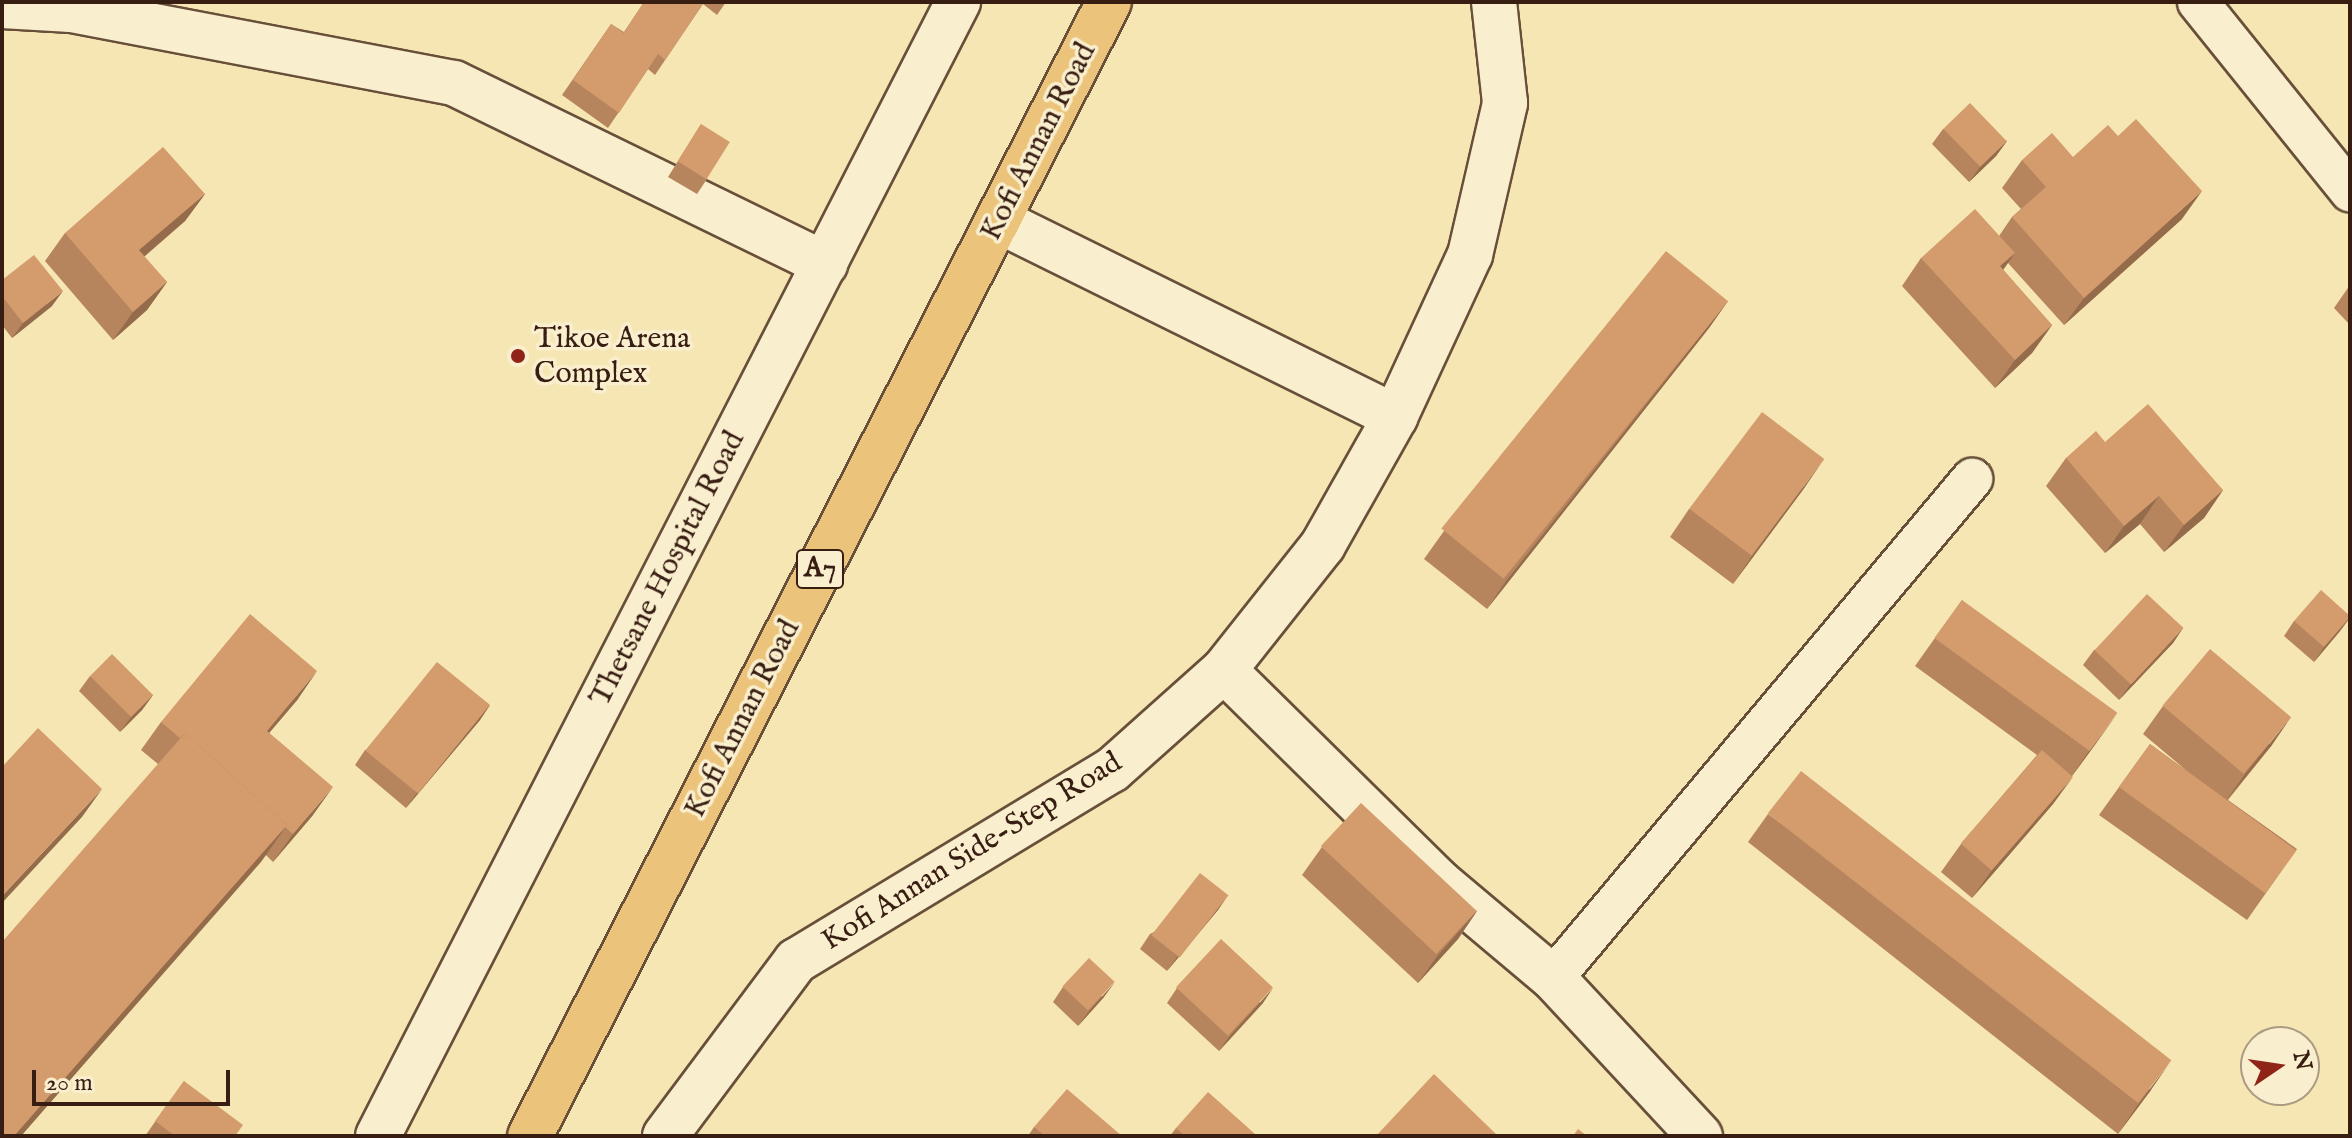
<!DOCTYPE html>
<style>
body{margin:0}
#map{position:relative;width:2352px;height:1138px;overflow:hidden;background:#f6e6b3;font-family:"IM FELL English",serif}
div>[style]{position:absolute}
.roads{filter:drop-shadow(2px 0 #684f3a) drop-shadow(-2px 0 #684f3a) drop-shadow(0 2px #684f3a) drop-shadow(0 -2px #684f3a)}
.lane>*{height:40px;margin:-20px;padding:0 20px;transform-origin:20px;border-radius:20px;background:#f9efce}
.street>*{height:44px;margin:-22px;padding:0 22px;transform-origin:22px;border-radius:22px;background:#f9efce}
.secondary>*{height:44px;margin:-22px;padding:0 22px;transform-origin:22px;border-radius:22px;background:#f9efce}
.primary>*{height:44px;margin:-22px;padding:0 22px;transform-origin:22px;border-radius:22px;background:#ebc37a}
.wall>*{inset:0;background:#b6855e}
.shaded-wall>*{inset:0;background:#946c4c}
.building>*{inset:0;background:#d49b6d;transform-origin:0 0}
.dots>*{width:22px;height:22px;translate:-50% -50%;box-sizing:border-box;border:4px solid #f9efce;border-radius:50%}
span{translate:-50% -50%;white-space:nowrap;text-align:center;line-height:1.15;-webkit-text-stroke:7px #f9efce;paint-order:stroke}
.shield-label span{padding:2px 6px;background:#f9efce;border:2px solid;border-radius:6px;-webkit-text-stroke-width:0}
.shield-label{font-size:28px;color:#381d12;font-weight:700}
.street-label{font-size:30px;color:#381d12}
.poi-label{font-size:30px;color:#381d12}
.left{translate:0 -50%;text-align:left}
.frame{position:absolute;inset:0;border:4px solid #381d12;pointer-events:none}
.north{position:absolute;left:2240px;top:1026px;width:80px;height:80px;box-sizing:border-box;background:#f9efce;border:2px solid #ac9b83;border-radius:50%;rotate:77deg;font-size:22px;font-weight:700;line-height:32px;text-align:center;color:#381d12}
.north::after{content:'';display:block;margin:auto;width:28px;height:36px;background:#8f2418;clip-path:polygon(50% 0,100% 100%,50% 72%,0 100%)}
.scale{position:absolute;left:32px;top:1070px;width:198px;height:36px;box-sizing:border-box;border:4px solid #381d12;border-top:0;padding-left:10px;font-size:24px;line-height:28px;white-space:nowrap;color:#381d12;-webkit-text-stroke:6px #f9efce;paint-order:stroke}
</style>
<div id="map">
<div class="roads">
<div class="lane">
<div style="left:2198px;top:2px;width:243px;rotate:51.2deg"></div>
<div style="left:1553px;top:978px;width:652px;rotate:-49.98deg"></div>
</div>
<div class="street">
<div style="left:2px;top:6px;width:69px;rotate:3.3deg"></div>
<div style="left:71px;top:10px;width:390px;rotate:10.8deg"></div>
<div style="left:454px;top:83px;width:413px;rotate:26deg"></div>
<div style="left:1224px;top:670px;width:302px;rotate:44.6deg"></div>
<div style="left:1439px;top:882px;width:149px;rotate:40.1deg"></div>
<div style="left:1553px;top:978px;width:216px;rotate:47.1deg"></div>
</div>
<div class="secondary">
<div style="left:999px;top:221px;width:442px;rotate:26.3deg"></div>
<div style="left:378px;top:1136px;width:1274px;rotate:-62.91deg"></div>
<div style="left:665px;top:1136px;width:219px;rotate:-53.2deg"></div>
<div style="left:796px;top:961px;width:369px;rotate:-31.2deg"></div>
<div style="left:1112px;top:770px;width:150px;rotate:-41.8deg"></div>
<div style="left:1224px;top:670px;width:159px;rotate:-51.6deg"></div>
<div style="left:1323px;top:545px;width:147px;rotate:-60.6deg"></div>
<div style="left:1395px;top:417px;width:179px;rotate:-65.2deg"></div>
<div style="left:1470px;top:255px;width:156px;rotate:-77deg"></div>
<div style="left:1505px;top:103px;width:102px;rotate:-96.2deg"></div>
</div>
<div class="primary">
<div style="left:530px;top:1136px;width:1273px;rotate:-62.95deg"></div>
</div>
</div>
<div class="wall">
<div style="clip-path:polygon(644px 2px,726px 2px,717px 15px,703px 4px,655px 75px,648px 69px,608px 128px,562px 95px,611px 24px,624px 32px)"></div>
<div style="clip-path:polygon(701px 124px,707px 179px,697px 194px,668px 177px)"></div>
<div style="clip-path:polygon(1943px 129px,2007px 141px,1996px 156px,1969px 182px,1932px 144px)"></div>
<div style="clip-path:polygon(2073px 157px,2182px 219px,2064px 325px,2008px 263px,2003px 270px,2052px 325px,2032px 353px,1995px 388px,1902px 286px,1921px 258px,1999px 236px,2012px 217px,2021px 209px,2002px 188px,2022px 160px)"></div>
<div style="clip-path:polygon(205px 194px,185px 221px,144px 257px,167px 282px,147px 310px,113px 340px,45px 261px,65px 233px)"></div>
<div style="clip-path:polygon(2px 280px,52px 306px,12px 338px,2px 325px)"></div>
<div style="clip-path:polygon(2350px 285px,2350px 325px,2334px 308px)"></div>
<div style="clip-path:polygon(1728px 301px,1709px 328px,1487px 609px,1424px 559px,1444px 531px)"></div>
<div style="clip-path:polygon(2105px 442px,2223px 490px,2204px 518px,2164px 552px,2140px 524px,2105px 553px,2046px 486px,2066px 458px)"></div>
<div style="clip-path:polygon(1805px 487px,1733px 584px,1670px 537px,1689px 509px)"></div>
<div style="clip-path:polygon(1962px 600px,2097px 742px,2072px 776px,2053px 804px,1972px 898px,1941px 872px,1961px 844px,2037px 755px,1915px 666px)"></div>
<div style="clip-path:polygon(2350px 618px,2340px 631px,2314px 662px,2284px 636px,2294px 621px)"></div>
<div style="clip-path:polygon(2183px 628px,2173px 643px,2119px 700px,2083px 665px,2094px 650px)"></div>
<div style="clip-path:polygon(90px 676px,153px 695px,142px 710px,120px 732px,79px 691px)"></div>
<div style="clip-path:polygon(298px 699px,269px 733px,313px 815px,273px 862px,266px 855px,21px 1136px,2px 1136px,158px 764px,141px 750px,161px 722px)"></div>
<div style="clip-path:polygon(490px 705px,480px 720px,406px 808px,355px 765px,365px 750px)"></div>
<div style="clip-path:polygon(2163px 706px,2272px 745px,2228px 800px,2297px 849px,2247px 920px,2099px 815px,2150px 744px,2187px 771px,2143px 734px)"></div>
<div style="clip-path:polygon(1768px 814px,2151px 1090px,2118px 1134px,1748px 842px)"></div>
<div style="clip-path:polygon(1322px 847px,1477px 911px,1458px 939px,1418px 983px,1302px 875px)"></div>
<div style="clip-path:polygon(1228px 895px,1218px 910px,1167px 971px,1140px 949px,1150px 934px)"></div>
<div style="clip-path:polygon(1063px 987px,1104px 997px,1078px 1026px,1053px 1002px)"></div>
<div style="clip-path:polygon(1177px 988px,1263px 1003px,1219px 1051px,1167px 1003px)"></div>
<div style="clip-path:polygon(184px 1081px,235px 1136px,145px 1136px)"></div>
<div style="clip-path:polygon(1034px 1127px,1122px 1136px,1028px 1136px)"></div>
<div style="clip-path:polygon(1176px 1128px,1254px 1136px,1170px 1136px)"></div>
</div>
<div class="shaded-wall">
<div style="clip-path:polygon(2007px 141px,1996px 156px,1969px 182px,1980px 167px)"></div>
<div style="clip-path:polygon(2202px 191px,2182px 219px,2064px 325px,2084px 298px)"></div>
<div style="clip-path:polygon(205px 194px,185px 221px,119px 278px,139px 250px)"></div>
<div style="clip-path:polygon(2015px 253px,1995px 281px,2000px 266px)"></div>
<div style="clip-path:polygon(167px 282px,147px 310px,113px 340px,133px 312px)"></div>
<div style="clip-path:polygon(63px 291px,52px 306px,12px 338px,23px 323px)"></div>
<div style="clip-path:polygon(1728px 301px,1709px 328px,1487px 609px,1506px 581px)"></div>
<div style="clip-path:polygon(2052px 325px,2032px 353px,1995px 388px,2015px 360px)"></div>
<div style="clip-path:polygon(1824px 459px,1805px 487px,1733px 584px,1752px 556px)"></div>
<div style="clip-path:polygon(2223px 490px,2204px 518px,2164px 552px,2184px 525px)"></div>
<div style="clip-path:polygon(2159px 496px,2140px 524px,2105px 553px,2124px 526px)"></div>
<div style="clip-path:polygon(2350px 617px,2340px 631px,2314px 662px,2324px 647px)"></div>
<div style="clip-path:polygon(2183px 628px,2173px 643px,2119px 700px,2130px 685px)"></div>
<div style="clip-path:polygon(317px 671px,298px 699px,247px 759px,267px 731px)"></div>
<div style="clip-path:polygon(153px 695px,142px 710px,120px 732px,131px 717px)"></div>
<div style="clip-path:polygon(490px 705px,480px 720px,406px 808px,417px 793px)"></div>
<div style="clip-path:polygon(2117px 714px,2097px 742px,2070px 779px,2089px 751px)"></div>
<div style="clip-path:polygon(2291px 717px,2272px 745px,2225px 802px,2245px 774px)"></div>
<div style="clip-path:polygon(2073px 777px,2053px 804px,1972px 898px,1992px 870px)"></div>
<div style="clip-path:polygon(333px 787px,313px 815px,273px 862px,293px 834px)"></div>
<div style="clip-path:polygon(102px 789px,82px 817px,2px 903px,2px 896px)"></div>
<div style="clip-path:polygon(287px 825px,261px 862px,21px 1136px,14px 1136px)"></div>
<div style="clip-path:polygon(1228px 895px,1218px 910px,1167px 971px,1178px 956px)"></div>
<div style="clip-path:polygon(1477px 911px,1458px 939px,1418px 983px,1438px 955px)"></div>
<div style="clip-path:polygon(1115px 982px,1104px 997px,1078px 1026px,1089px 1011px)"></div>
<div style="clip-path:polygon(1273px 988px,1263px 1003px,1219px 1051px,1229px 1037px)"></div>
<div style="clip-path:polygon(2170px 1062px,2151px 1090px,2118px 1134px,2137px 1106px)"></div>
</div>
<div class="building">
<div style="clip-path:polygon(644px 2px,704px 2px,665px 60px,658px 54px,619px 113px,573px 80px,611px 24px,624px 33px)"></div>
<div style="left:1970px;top:103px;width:53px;height:37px;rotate:46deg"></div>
<div style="clip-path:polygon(2136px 119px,2202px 191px,2084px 298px,2012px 217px,2046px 187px,2022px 160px,2052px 133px,2073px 157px,2108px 125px,2118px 136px)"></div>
<div style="left:701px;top:124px;width:34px;height:44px;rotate:32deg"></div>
<div style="clip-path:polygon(163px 147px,205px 194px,139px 250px,167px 282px,133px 312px,65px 233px)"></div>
<div style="clip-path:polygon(1975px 209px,2015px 253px,2000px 266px,2052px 325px,2015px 360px,1921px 258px)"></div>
<div style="left:1666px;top:251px;width:80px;height:357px;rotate:39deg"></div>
<div style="clip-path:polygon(34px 255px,63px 291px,23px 323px,2px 296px,2px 280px)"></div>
<div style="clip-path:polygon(2148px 404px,2223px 490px,2184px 525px,2159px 496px,2124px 526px,2066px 458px,2096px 431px,2105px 442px)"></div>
<div style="left:1762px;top:412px;width:78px;height:121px;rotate:37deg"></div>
<div style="clip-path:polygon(2321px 590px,2350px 616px,2350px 617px,2324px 647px,2294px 621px)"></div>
<div style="left:2147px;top:594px;width:50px;height:77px;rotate:43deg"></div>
<div style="left:1962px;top:600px;width:192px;height:47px;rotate:36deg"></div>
<div style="clip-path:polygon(250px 614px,317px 671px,267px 731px,333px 787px,293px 834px,285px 827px,287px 825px,185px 733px,180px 738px,161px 722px)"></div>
<div style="left:2210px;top:649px;width:106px;height:74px;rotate:40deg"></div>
<div style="left:112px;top:654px;width:58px;height:31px;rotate:45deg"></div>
<div style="left:437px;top:662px;width:68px;height:114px;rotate:39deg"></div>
<div style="clip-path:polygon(38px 728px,102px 789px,2px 896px,2px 767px)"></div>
<div style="clip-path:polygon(185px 733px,287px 825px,14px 1136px,2px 1136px,2px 942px)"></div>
<div style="left:2150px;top:744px;width:181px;height:53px;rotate:36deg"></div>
<div style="left:2042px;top:750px;width:41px;height:124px;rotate:41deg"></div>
<div style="left:1801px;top:771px;width:470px;height:54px;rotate:38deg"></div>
<div style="left:1361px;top:803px;width:158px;height:59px;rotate:43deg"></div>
<div style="left:1200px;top:873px;width:36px;height:79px;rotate:38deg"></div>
<div style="left:1221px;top:939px;width:71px;height:66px;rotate:43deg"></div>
<div style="left:1089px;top:958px;width:35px;height:39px;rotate:43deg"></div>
<div style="clip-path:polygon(1434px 1074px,1498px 1136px,1376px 1136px)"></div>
<div style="clip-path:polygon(184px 1081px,243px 1125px,235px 1136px,175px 1136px,155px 1121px)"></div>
<div style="clip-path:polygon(1067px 1089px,1122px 1136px,1045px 1136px,1034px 1127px)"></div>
<div style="clip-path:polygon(1208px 1092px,1255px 1134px,1254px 1136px,1185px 1136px,1176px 1128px)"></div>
<div style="clip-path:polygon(1578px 1129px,1587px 1136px,1573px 1136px)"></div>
</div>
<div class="dots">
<div style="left:518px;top:356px;background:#8f2418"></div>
</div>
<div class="shield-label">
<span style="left:820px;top:569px">A7</span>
</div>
<div class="street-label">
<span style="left:1039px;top:142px;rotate:-63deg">Kofi Annan Road</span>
<span style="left:668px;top:569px;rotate:-63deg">Thetsane Hospital Road</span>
<span style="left:743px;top:719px;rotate:-63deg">Kofi Annan Road</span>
<span style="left:972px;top:852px;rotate:-32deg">Kofi Annan Side-Step Road</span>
</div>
<div class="poi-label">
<span class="left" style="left:534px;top:356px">Tikoe Arena<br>Complex</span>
</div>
<div class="frame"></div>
<div class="north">N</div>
<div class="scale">20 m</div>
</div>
